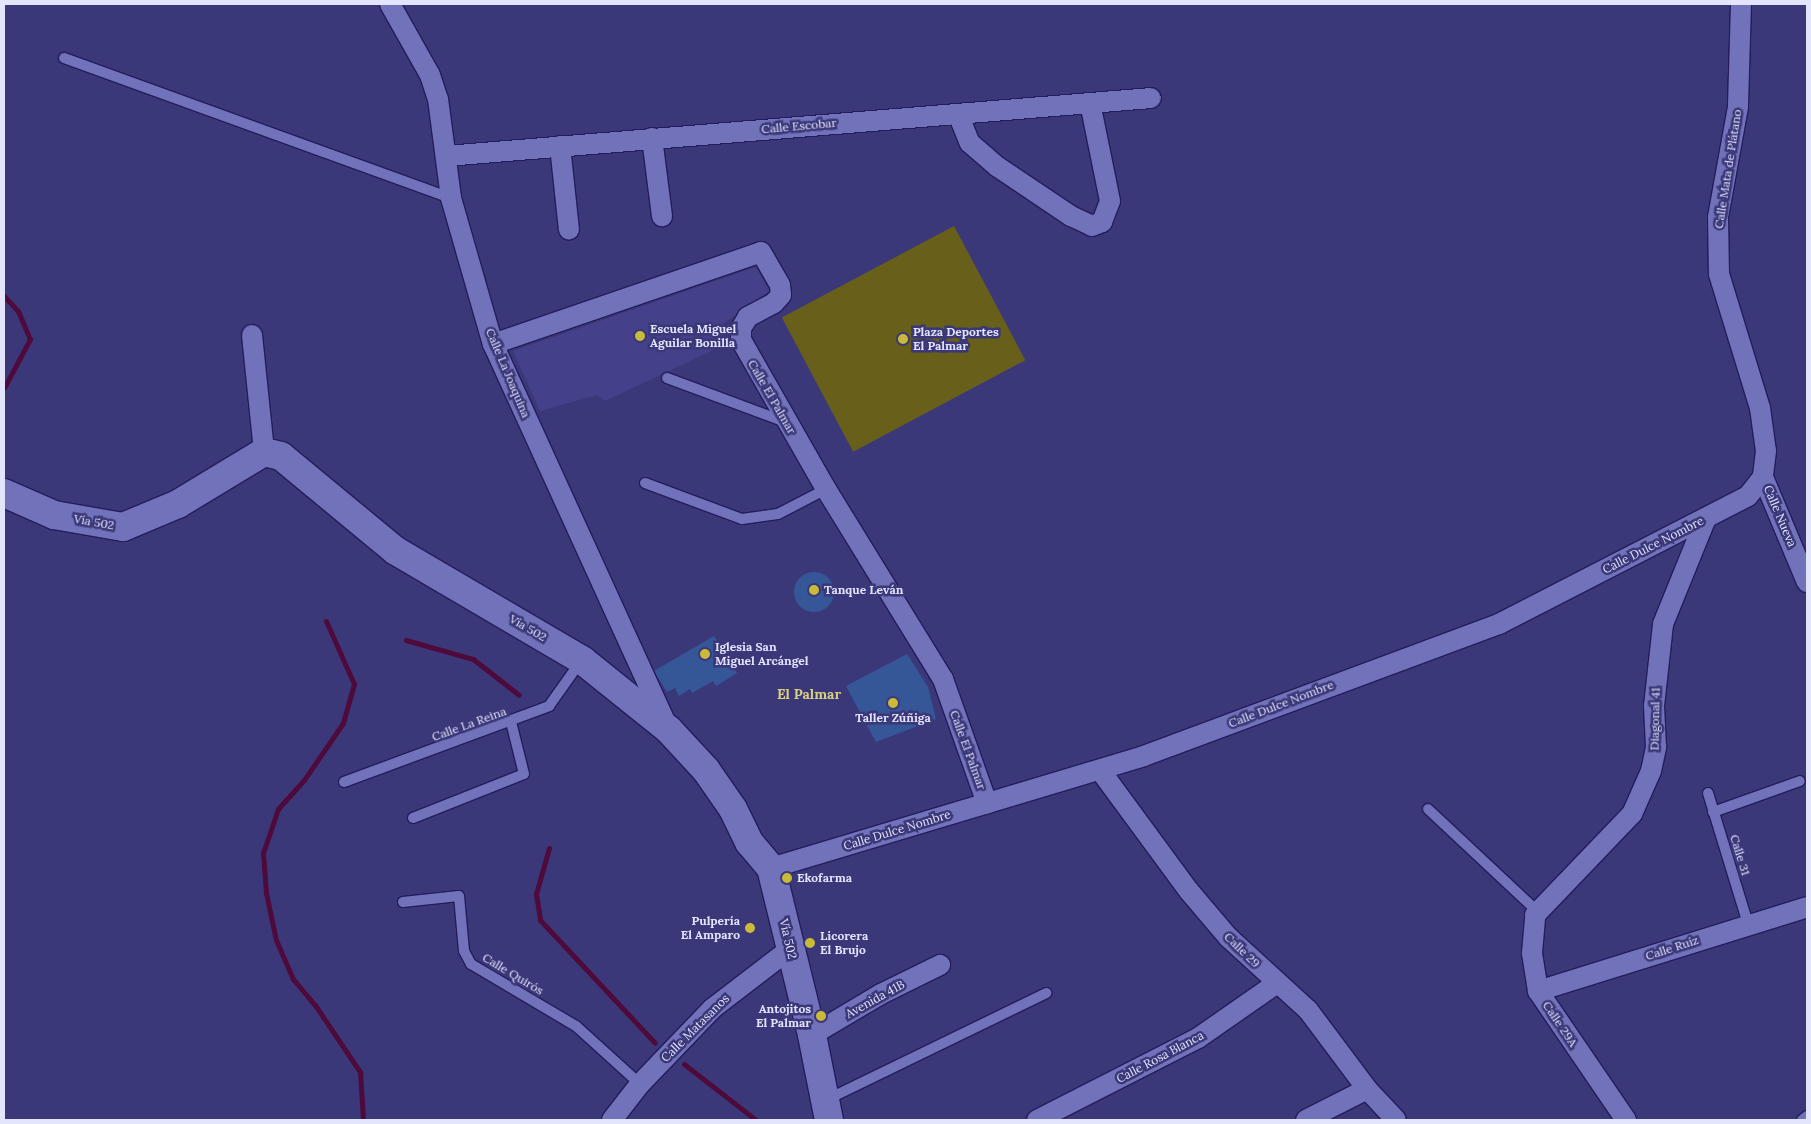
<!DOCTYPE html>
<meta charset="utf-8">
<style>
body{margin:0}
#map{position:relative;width:1811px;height:1124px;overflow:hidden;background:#3b387a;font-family:Lora,serif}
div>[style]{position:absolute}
.built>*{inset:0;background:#44418a}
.green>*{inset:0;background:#685f1b;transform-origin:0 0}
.stream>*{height:5px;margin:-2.5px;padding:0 2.5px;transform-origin:2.5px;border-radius:2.5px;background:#4f0a3c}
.building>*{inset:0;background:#355798}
.round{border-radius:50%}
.roads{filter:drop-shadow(1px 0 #241c5c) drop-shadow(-1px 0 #241c5c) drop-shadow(0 1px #241c5c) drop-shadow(0 -1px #241c5c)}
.lane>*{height:10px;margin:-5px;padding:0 5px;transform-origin:5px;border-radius:5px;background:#7172b9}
.street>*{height:20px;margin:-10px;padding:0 10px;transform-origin:10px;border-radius:10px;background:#7172b9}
.secondary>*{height:28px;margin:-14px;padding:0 14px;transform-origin:14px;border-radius:14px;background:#7172b9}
.dots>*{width:14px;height:14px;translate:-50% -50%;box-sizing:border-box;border:2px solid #3b387a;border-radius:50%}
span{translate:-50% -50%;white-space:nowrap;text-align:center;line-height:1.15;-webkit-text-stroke:5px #3b387a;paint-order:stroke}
.street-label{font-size:12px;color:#e3e5fd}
.poi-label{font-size:12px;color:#e3e5fd;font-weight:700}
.left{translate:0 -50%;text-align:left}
.right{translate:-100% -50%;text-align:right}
.neighbourhood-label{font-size:14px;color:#dad082;font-weight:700}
.frame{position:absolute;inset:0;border:5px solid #e3e5fd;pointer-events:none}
</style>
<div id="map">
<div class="built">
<div style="clip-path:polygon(756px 267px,769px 291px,717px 328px,728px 343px,605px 401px,597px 395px,540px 411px,513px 351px)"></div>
</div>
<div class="green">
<div style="left:954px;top:226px;width:152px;height:195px;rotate:62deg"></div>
</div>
<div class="stream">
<div style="left:4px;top:296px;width:21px;rotate:47deg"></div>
<div style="left:18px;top:311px;width:30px;rotate:67deg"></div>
<div style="left:30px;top:339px;width:55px;rotate:118deg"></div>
<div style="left:326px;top:621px;width:69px;rotate:66deg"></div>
<div style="left:354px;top:684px;width:41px;rotate:105.8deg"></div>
<div style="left:343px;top:723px;width:69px;rotate:124.4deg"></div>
<div style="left:304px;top:780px;width:39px;rotate:132deg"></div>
<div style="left:278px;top:809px;width:46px;rotate:108.8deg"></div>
<div style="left:263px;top:853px;width:40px;rotate:85.7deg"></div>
<div style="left:266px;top:893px;width:48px;rotate:78deg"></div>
<div style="left:276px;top:940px;width:43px;rotate:66.4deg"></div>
<div style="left:293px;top:979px;width:34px;rotate:50deg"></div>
<div style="left:315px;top:1005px;width:81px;rotate:56.1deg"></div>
<div style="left:360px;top:1072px;width:48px;rotate:86.4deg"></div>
<div style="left:406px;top:640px;width:70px;rotate:15.8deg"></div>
<div style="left:473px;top:659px;width:58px;rotate:38deg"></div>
<div style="left:549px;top:848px;width:48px;rotate:105.8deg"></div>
<div style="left:536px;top:894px;width:26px;rotate:81deg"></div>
<div style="left:540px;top:920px;width:168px;rotate:46.9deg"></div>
<div style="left:684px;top:1064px;width:91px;rotate:37.9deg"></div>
</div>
<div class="building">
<div class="round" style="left:794px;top:572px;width:40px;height:40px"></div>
<div style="clip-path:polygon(714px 636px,737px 673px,716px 686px,713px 681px,692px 693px,690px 689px,679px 696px,675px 688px,667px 692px,654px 671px)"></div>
<div style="clip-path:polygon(907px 654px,928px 687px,936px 719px,876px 742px,846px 686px)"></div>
</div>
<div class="roads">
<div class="lane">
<div style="left:64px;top:58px;width:412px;rotate:19.9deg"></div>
<div style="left:667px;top:378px;width:126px;rotate:20.4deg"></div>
<div style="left:645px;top:483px;width:103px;rotate:20.4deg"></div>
<div style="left:742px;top:519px;width:36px;rotate:-8deg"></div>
<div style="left:778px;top:514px;width:54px;rotate:-27.5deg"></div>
<div style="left:344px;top:782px;width:219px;rotate:-20.3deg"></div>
<div style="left:549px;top:706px;width:55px;rotate:-54.6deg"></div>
<div style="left:1708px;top:793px;width:137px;rotate:73deg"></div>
<div style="left:1428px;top:809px;width:151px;rotate:43.1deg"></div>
<div style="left:1713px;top:812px;width:92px;rotate:-19.6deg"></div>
<div style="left:413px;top:818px;width:119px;rotate:-21.6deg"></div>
<div style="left:524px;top:774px;width:54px;rotate:-104deg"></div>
<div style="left:403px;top:902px;width:56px;rotate:-6.1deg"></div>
<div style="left:459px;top:896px;width:55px;rotate:84.8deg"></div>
<div style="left:464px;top:951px;width:15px;rotate:62deg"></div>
<div style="left:471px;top:964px;width:122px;rotate:30.6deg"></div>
<div style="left:576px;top:1026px;width:86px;rotate:42.2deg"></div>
<div style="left:826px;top:1100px;width:245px;rotate:-25.9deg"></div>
<div style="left:1802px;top:1120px;width:6px;rotate:-39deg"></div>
</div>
<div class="street">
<div style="left:390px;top:4px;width:81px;rotate:60.6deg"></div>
<div style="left:430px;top:75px;width:25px;rotate:72deg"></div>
<div style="left:438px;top:99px;width:100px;rotate:82.5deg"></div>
<div style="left:451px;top:198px;width:152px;rotate:74deg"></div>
<div style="left:493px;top:344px;width:422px;rotate:65.5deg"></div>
<div style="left:1741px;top:4px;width:103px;rotate:91.7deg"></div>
<div style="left:1738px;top:107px;width:112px;rotate:100.3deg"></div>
<div style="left:1718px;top:217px;width:57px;rotate:89deg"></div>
<div style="left:1719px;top:274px;width:140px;rotate:73deg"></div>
<div style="left:1760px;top:408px;width:43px;rotate:82.1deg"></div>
<div style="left:1766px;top:451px;width:26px;rotate:97deg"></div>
<div style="left:1763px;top:477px;width:114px;rotate:67.3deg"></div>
<div style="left:958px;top:114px;width:31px;rotate:68deg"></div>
<div style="left:970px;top:143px;width:37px;rotate:41deg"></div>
<div style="left:998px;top:167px;width:88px;rotate:33.9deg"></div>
<div style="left:1071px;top:216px;width:23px;rotate:25deg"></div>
<div style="left:1092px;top:226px;width:11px;rotate:-22deg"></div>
<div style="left:1102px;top:222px;width:22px;rotate:-69deg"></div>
<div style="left:1110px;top:201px;width:100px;rotate:-101.5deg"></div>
<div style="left:652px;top:138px;width:79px;rotate:82.7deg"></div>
<div style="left:560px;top:146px;width:84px;rotate:83.9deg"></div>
<div style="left:446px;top:156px;width:707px;rotate:-4.7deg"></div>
<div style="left:252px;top:335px;width:118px;rotate:84.1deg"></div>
<div style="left:493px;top:344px;width:283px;rotate:-18.9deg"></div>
<div style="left:761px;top:252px;width:38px;rotate:60deg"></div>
<div style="left:780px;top:285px;width:10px;rotate:84deg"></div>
<div style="left:781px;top:295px;width:11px;rotate:131deg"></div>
<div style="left:774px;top:303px;width:30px;rotate:152deg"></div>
<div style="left:748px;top:317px;width:13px;rotate:122deg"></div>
<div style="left:741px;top:328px;width:12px;rotate:90deg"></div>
<div style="left:741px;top:340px;width:172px;rotate:60.3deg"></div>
<div style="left:826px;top:489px;width:223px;rotate:58.4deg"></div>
<div style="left:943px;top:679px;width:132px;rotate:70.5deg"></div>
<div style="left:1100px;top:770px;width:150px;rotate:53.7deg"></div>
<div style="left:1189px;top:891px;width:60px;rotate:49.7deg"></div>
<div style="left:1228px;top:937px;width:108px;rotate:42.4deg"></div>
<div style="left:1308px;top:1010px;width:99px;rotate:53.2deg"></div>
<div style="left:1367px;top:1089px;width:42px;rotate:46.9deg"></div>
<div style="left:771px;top:868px;width:389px;rotate:-16.7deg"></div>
<div style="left:1144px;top:756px;width:379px;rotate:-20.4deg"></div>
<div style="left:1499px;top:624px;width:280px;rotate:-27.2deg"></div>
<div style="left:1748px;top:496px;width:24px;rotate:-52deg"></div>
<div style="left:1538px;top:991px;width:282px;rotate:-17.3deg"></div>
<div style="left:812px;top:1035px;width:80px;rotate:-30.7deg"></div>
<div style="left:881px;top:994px;width:66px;rotate:-26.2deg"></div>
<div style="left:612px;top:1120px;width:46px;rotate:-52.1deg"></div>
<div style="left:640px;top:1084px;width:105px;rotate:-46.2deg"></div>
<div style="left:713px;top:1008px;width:97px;rotate:-37.5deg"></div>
<div style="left:1037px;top:1120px;width:181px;rotate:-27deg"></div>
<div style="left:1198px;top:1038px;width:96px;rotate:-34.8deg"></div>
<div style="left:1306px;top:1120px;width:68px;rotate:-26.9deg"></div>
<div style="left:1626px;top:1120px;width:156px;rotate:-124.3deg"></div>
<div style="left:1538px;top:991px;width:38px;rotate:-99deg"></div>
<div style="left:1532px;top:953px;width:38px;rotate:-85deg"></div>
<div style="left:1535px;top:915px;width:140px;rotate:-46.2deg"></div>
<div style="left:1632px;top:814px;width:47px;rotate:-66.2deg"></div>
<div style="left:1651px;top:771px;width:25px;rotate:-78deg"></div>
<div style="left:1656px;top:747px;width:41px;rotate:-92.8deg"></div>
<div style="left:1654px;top:706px;width:82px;rotate:-83.7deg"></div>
<div style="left:1663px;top:624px;width:114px;rotate:-67.9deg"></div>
</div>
<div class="secondary">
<div style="left:4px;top:493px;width:55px;rotate:23.7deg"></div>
<div style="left:54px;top:515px;width:70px;rotate:9.9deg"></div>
<div style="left:123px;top:527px;width:60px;rotate:-22.7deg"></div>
<div style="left:178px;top:504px;width:100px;rotate:-31.2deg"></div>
<div style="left:264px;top:452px;width:17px;rotate:13deg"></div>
<div style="left:281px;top:456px;width:149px;rotate:39.6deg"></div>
<div style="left:396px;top:551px;width:216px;rotate:30.4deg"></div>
<div style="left:582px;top:660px;width:112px;rotate:38.8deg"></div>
<div style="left:669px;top:730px;width:54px;rotate:47.2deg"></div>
<div style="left:706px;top:770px;width:47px;rotate:55.3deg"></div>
<div style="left:733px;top:809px;width:37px;rotate:64deg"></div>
<div style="left:749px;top:842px;width:34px;rotate:50deg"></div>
<div style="left:771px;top:868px;width:172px;rotate:76.2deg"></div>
<div style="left:812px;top:1035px;width:87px;rotate:78.7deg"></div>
</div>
</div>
<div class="dots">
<div style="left:640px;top:336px;background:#caba3a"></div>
<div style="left:903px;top:339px;background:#caba3a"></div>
<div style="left:814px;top:590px;background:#caba3a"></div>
<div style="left:705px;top:654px;background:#caba3a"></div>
<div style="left:893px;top:703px;background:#caba3a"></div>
<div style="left:787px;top:878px;background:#caba3a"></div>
<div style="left:750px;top:928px;background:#caba3a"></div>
<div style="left:810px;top:943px;background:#caba3a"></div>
<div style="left:821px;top:1016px;background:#caba3a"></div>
</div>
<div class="street-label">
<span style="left:799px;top:126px;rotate:-5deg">Calle Escobar</span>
<span style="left:1728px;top:169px;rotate:-81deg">Calle Mata de Plátano</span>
<span style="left:508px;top:373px;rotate:67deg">Calle La Joaquina</span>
<span style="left:772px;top:397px;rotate:60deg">Calle El Palmar</span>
<span style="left:1780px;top:516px;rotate:67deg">Calle Nueva</span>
<span style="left:94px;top:522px;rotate:10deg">Vía 502</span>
<span style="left:1653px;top:545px;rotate:-27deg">Calle Dulce Nombre</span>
<span style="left:528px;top:628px;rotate:30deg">Vía 502</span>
<span style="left:1281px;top:704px;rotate:-21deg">Calle Dulce Nombre</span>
<span style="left:1655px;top:719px;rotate:-89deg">Diagonal 41</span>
<span style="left:469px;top:724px;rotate:-20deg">Calle La Reina</span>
<span style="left:968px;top:750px;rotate:70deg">Calle El Palmar</span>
<span style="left:897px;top:830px;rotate:-17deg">Calle Dulce Nombre</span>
<span style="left:1740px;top:855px;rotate:73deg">Calle 31</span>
<span style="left:788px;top:939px;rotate:77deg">Vía 502</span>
<span style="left:1672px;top:948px;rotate:-18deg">Calle Ruíz</span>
<span style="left:1242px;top:950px;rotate:44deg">Calle 29</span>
<span style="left:513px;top:974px;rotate:31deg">Calle Quirós</span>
<span style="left:875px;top:999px;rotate:-29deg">Avenida 41B</span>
<span style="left:1560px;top:1024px;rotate:56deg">Calle 29A</span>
<span style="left:695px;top:1028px;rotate:-45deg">Calle Matasanos</span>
<span style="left:1160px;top:1057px;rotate:-28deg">Calle Rosa Blanca</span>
</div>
<div class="poi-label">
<span class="left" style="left:650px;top:336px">Escuela Miguel<br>Aguilar Bonilla</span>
<span class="left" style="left:913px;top:339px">Plaza Deportes<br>El Palmar</span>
<span class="left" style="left:824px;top:590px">Tanque Leván</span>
<span class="left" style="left:715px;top:654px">Iglesia San<br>Miguel Arcángel</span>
<span style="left:893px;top:718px">Taller Zúñiga</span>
<span class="left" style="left:797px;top:878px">Ekofarma</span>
<span class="right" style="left:740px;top:928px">Pulpería<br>El Amparo</span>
<span class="left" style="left:820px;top:943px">Licorera<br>El Brujo</span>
<span class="right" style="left:811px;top:1016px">Antojitos<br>El Palmar</span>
</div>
<div class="neighbourhood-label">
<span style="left:809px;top:694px">El Palmar</span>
</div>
<div class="frame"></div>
</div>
